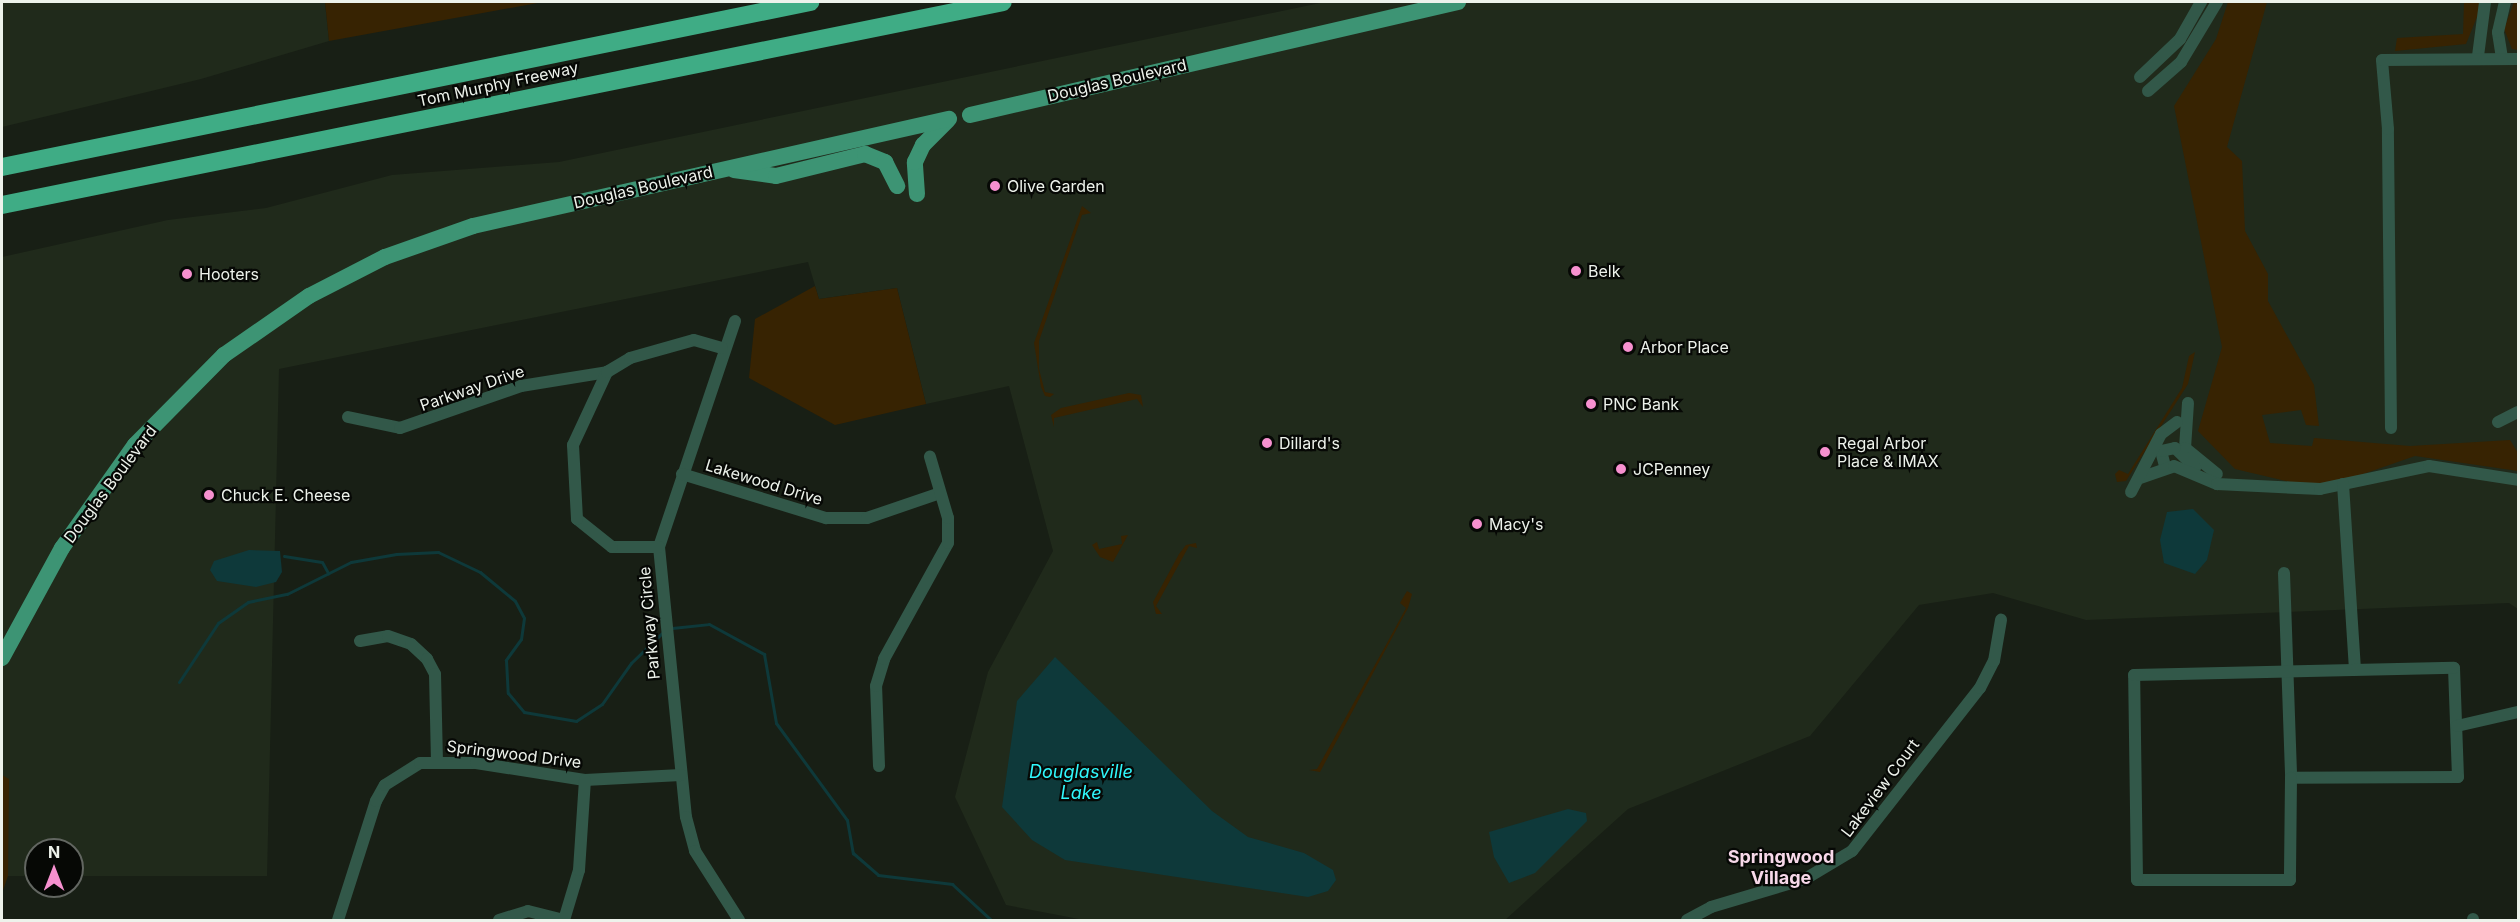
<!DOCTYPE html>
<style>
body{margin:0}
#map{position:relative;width:2520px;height:922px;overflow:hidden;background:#181f15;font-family:Inter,sans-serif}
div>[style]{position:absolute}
.built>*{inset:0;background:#202a1b}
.green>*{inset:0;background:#372302}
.water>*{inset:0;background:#0e393a}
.stream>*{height:3px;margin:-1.5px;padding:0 1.5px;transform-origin:1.5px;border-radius:1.5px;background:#0e393a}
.minor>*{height:12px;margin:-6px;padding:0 6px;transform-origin:6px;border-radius:6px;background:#325849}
.major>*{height:16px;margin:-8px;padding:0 8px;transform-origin:8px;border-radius:8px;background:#3d9474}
.highway>*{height:18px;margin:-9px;padding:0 9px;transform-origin:9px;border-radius:9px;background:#3fac85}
.dots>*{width:16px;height:16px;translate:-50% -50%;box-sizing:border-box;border:3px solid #060805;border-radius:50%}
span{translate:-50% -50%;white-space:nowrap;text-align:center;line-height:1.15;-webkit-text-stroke:4.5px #060805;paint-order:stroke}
.street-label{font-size:16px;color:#edf2eb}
.poi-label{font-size:16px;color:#edf2eb}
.left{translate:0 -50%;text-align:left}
.water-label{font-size:18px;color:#30f7fb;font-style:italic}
.neighbourhood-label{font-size:18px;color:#f7d8e9;font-weight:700}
.frame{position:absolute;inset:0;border:3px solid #edf2eb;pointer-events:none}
.north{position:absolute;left:24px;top:838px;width:60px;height:60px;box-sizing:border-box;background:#060805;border:2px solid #626661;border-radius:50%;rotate:0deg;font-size:16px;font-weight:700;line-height:24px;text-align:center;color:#edf2eb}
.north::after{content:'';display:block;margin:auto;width:21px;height:27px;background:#f690cf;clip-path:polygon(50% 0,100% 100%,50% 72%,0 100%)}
</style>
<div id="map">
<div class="built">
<div style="clip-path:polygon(2px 2px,325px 2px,329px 41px,201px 79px,2px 127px)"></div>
<div style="clip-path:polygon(1325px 2px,2518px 2px,2518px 609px,2509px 603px,2086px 620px,1993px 593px,1919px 605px,1810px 736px,1628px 809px,1505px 920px,1084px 920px,1006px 905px,955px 797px,988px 672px,1053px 551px,1009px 386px,926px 404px,897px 288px,819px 299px,808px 262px,279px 369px,267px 876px,72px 876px,72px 850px,36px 850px,36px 876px,8px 876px,8px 852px,2px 851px,2px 257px,168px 220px,266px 208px,392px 175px,559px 162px)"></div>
</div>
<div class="green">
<div style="clip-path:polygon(325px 2px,543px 2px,329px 41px)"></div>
<div style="clip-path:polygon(2228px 2px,2267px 2px,2227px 147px,2242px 161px,2245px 231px,2268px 274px,2268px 301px,2314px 385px,2319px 426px,2306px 425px,2301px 410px,2262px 415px,2270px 443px,2312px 446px,2314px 438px,2410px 446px,2510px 440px,2518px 453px,2518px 471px,2415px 456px,2320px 489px,2235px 469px,2198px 431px,2222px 347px,2174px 106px,2216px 39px)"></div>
<div style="clip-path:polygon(2464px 2px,2483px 2px,2466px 44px,2395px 51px,2397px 38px,2463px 34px)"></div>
<div style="clip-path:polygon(2514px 2px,2518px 2px,2518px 50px,2512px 49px,2504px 29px)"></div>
<div style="clip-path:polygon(1082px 206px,1091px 213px,1082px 215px,1039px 341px,1039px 369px,1045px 392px,1054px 394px,1050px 397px,1045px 396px,1041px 387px,1034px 343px)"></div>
<div style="clip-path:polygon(815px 286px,819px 299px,897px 288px,926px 404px,835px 425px,749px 378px,755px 319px)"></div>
<div style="clip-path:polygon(2195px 352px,2188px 384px,2126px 481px,2117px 482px,2115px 474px,2119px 470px,2128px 474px,2182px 388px,2189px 356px)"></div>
<div style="clip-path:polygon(1129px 393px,1141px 395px,1143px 407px,1137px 399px,1054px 418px,1054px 427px,1051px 415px,1061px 408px)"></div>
<div style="clip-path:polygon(1128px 535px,1113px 562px,1100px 557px,1092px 545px,1097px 542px,1099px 549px,1122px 544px,1121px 536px)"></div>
<div style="clip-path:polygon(1196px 543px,1197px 548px,1189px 546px,1156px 606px,1162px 614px,1156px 614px,1153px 602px,1179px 554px,1186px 545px)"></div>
<div style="clip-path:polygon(1407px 591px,1412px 594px,1408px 608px,1320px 772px,1309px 770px,1317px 769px,1387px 643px,1406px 608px,1400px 603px)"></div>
<div style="clip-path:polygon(2px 775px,9px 779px,8px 876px,2px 893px)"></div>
</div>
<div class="water">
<div style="clip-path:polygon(2193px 509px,2214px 530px,2207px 560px,2195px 574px,2164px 563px,2160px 540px,2167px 512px)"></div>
<div style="clip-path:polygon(249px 550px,280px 551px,282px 572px,276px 582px,256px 587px,217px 581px,210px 570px,214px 561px)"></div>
<div style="clip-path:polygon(1055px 657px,1212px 811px,1248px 837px,1304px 853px,1333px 870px,1336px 880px,1328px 891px,1308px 897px,1065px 860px,1032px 840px,1002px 807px,1017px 701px)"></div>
<div style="clip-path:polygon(1568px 809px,1586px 813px,1587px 821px,1535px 873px,1509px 883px,1494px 857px,1489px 832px)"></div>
</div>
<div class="stream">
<div style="left:284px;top:556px;width:38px;rotate:9deg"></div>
<div style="left:322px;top:562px;width:13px;rotate:61deg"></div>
<div style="left:672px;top:628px;width:37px;rotate:-6deg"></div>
<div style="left:709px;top:624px;width:63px;rotate:28.6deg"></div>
<div style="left:764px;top:654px;width:70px;rotate:80.1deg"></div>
<div style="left:776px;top:723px;width:120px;rotate:53.8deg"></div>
<div style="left:847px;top:820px;width:34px;rotate:80deg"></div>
<div style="left:853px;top:853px;width:33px;rotate:41deg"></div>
<div style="left:878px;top:875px;width:75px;rotate:6.9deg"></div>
<div style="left:952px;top:884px;width:53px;rotate:42.7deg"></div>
<div style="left:179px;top:682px;width:71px;rotate:-56.5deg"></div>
<div style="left:218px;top:623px;width:37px;rotate:-35deg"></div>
<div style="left:248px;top:602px;width:40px;rotate:-12deg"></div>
<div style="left:287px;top:594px;width:72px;rotate:-26.6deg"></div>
<div style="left:351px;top:562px;width:46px;rotate:-10.1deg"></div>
<div style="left:396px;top:554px;width:42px;rotate:-2.7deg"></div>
<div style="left:438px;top:552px;width:47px;rotate:25.5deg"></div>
<div style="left:480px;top:572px;width:45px;rotate:39.6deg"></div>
<div style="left:515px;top:601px;width:19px;rotate:62deg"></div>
<div style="left:524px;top:618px;width:21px;rotate:98deg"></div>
<div style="left:521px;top:639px;width:26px;rotate:126deg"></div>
<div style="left:506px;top:660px;width:33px;rotate:87deg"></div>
<div style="left:508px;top:693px;width:25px;rotate:50deg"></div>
<div style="left:524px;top:712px;width:53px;rotate:9.8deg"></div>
<div style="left:576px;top:721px;width:31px;rotate:-33deg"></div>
<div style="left:602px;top:704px;width:50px;rotate:-54.7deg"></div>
<div style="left:631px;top:663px;width:43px;rotate:-44.1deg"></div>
</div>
<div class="minor">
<div style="left:2478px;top:56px;width:54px;rotate:-82.6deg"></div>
<div style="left:2502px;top:58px;width:26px;rotate:-99deg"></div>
<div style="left:2498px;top:32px;width:31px;rotate:-77deg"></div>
<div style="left:2140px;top:77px;width:55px;rotate:-43.5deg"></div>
<div style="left:2180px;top:39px;width:43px;rotate:-60.4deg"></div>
<div style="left:2148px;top:91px;width:44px;rotate:-41.3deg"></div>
<div style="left:2181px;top:62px;width:70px;rotate:-59deg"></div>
<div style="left:735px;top:321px;width:238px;rotate:108.6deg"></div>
<div style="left:659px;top:547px;width:271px;rotate:84.3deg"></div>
<div style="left:686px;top:817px;width:35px;rotate:75deg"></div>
<div style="left:695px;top:851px;width:82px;rotate:57.5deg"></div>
<div style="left:2188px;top:403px;width:45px;rotate:93.8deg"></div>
<div style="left:2185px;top:448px;width:41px;rotate:39.1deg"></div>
<div style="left:348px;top:417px;width:53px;rotate:11.9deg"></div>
<div style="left:400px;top:428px;width:128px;rotate:-19.1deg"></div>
<div style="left:521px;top:386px;width:87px;rotate:-9.2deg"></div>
<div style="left:2498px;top:422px;width:22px;rotate:-27deg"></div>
<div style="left:2391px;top:428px;width:299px;rotate:-90.6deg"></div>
<div style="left:2388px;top:129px;width:69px;rotate:-95deg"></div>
<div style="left:2382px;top:60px;width:136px;rotate:-0.4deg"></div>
<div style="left:2175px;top:448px;width:28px;rotate:44deg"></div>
<div style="left:2165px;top:466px;width:16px;rotate:-105deg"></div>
<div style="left:2161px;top:451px;width:14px;rotate:-12deg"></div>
<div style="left:682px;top:474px;width:151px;rotate:17deg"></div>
<div style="left:826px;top:518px;width:41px"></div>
<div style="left:867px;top:518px;width:77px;rotate:-18.9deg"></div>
<div style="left:2140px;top:478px;width:36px;rotate:-19deg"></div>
<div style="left:2174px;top:466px;width:47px;rotate:22.7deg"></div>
<div style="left:2217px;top:484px;width:103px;rotate:2.8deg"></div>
<div style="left:2320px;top:489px;width:111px;rotate:-11.9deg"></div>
<div style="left:2429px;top:466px;width:90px;rotate:8.9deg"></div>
<div style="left:2343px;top:484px;width:186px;rotate:86.3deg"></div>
<div style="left:2131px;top:492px;width:65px;rotate:-62.7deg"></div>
<div style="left:2161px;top:434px;width:20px;rotate:-37deg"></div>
<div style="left:659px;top:547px;width:47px;rotate:180deg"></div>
<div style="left:612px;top:547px;width:45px;rotate:-141.3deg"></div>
<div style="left:577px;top:519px;width:74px;rotate:-93.1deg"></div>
<div style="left:573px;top:445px;width:81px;rotate:-65deg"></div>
<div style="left:607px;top:372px;width:27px;rotate:-31deg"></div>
<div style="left:630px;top:358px;width:66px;rotate:-15.7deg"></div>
<div style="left:694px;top:340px;width:29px;rotate:16deg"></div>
<div style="left:2284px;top:573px;width:205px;rotate:88deg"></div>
<div style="left:360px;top:641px;width:28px;rotate:-10deg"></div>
<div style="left:388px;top:636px;width:24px;rotate:19deg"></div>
<div style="left:411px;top:644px;width:22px;rotate:43deg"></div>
<div style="left:427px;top:659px;width:17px;rotate:62deg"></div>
<div style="left:435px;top:674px;width:87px;rotate:88.7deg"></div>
<div style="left:2454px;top:668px;width:109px;rotate:87.9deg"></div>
<div style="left:2458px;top:777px;width:167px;rotate:179.7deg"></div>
<div style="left:2291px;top:778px;width:102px;rotate:90.6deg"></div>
<div style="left:2290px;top:880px;width:153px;rotate:180deg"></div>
<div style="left:2137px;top:880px;width:205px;rotate:-90.8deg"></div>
<div style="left:2134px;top:675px;width:320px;rotate:-1.3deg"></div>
<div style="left:2457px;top:726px;width:63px;rotate:-12.9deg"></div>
<div style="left:879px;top:766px;width:80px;rotate:-92.1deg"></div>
<div style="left:876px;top:686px;width:28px;rotate:-73deg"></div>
<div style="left:884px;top:659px;width:132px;rotate:-61.1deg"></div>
<div style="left:948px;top:543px;width:25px;rotate:-90deg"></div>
<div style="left:948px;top:518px;width:64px;rotate:-106.4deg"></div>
<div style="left:2473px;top:919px;width:1px;rotate:90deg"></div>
<div style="left:338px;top:920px;width:125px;rotate:-72.3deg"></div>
<div style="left:376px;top:801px;width:18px;rotate:-61deg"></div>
<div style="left:385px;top:785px;width:41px;rotate:-32.2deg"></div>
<div style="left:420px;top:763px;width:56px"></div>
<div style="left:476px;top:763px;width:110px;rotate:8.9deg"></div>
<div style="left:585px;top:780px;width:96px;rotate:-3deg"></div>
<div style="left:499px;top:920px;width:30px;rotate:-17deg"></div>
<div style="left:528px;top:911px;width:37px;rotate:14deg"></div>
<div style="left:564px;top:920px;width:52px;rotate:-73.3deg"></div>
<div style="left:579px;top:870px;width:90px;rotate:-86.2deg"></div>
<div style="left:1687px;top:920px;width:27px;rotate:-28deg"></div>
<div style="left:1711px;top:907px;width:98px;rotate:-16.6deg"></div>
<div style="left:1805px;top:879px;width:55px;rotate:-30.8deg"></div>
<div style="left:1852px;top:851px;width:207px;rotate:-51.9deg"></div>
<div style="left:1980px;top:688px;width:30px;rotate:-63deg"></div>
<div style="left:1994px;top:661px;width:42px;rotate:-80.3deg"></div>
</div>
<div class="major">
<div style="left:970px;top:115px;width:501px;rotate:-13.04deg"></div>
<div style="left:734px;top:170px;width:42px;rotate:8.1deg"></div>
<div style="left:776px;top:176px;width:92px;rotate:-13.9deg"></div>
<div style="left:865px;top:154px;width:22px;rotate:22deg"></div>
<div style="left:885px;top:162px;width:27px;rotate:63deg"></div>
<div style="left:917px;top:194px;width:32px;rotate:-94deg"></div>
<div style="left:915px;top:162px;width:19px;rotate:-65deg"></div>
<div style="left:923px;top:145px;width:35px;rotate:-45deg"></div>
<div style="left:2px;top:658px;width:125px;rotate:-61.4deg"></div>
<div style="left:62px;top:548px;width:126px;rotate:-54.7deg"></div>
<div style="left:135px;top:445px;width:127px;rotate:-45.3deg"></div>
<div style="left:224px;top:355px;width:103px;rotate:-34.8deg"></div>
<div style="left:309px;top:296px;width:85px;rotate:-27.2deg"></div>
<div style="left:385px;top:257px;width:93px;rotate:-19.4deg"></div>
<div style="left:473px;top:226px;width:488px;rotate:-12.7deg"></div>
</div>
<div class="highway">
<div style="left:2px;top:167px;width:825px;rotate:-11.54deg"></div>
<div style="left:2px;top:205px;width:1021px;rotate:-11.46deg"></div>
</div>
<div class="dots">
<div style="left:995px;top:186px;background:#f690cf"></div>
<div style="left:1576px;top:271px;background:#f690cf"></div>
<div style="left:187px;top:274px;background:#f690cf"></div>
<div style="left:1628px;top:347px;background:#f690cf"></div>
<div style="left:1591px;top:404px;background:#f690cf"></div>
<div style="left:1267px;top:443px;background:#f690cf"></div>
<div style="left:1825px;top:452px;background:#f690cf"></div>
<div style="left:1621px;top:469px;background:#f690cf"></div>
<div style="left:209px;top:495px;background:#f690cf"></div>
<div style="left:1477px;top:524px;background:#f690cf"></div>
</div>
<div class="street-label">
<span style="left:1117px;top:80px;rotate:-13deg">Douglas Boulevard</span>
<span style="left:498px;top:84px;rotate:-12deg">Tom Murphy Freeway</span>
<span style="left:643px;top:187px;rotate:-13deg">Douglas Boulevard</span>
<span style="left:472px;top:388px;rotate:-19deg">Parkway Drive</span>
<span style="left:764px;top:482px;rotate:17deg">Lakewood Drive</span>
<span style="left:110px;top:484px;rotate:-53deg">Douglas Boulevard</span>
<span style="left:649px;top:623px;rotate:-95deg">Parkway Circle</span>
<span style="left:514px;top:754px;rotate:7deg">Springwood Drive</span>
<span style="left:1880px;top:788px;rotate:-53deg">Lakeview Court</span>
</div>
<div class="poi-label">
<span class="left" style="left:1007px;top:186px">Olive Garden</span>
<span class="left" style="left:1588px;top:271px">Belk</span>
<span class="left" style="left:199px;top:274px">Hooters</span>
<span class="left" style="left:1640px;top:347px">Arbor Place</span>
<span class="left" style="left:1603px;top:404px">PNC Bank</span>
<span class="left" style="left:1279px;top:443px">Dillard's</span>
<span class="left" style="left:1837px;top:452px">Regal Arbor<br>Place &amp; IMAX</span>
<span class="left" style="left:1633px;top:469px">JCPenney</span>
<span class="left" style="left:221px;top:495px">Chuck E. Cheese</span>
<span class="left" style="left:1489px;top:524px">Macy's</span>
</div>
<div class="water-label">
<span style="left:1081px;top:783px">Douglasville<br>Lake</span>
</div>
<div class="neighbourhood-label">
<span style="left:1781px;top:868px">Springwood<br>Village</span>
</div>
<div class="frame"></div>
<div class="north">N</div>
</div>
